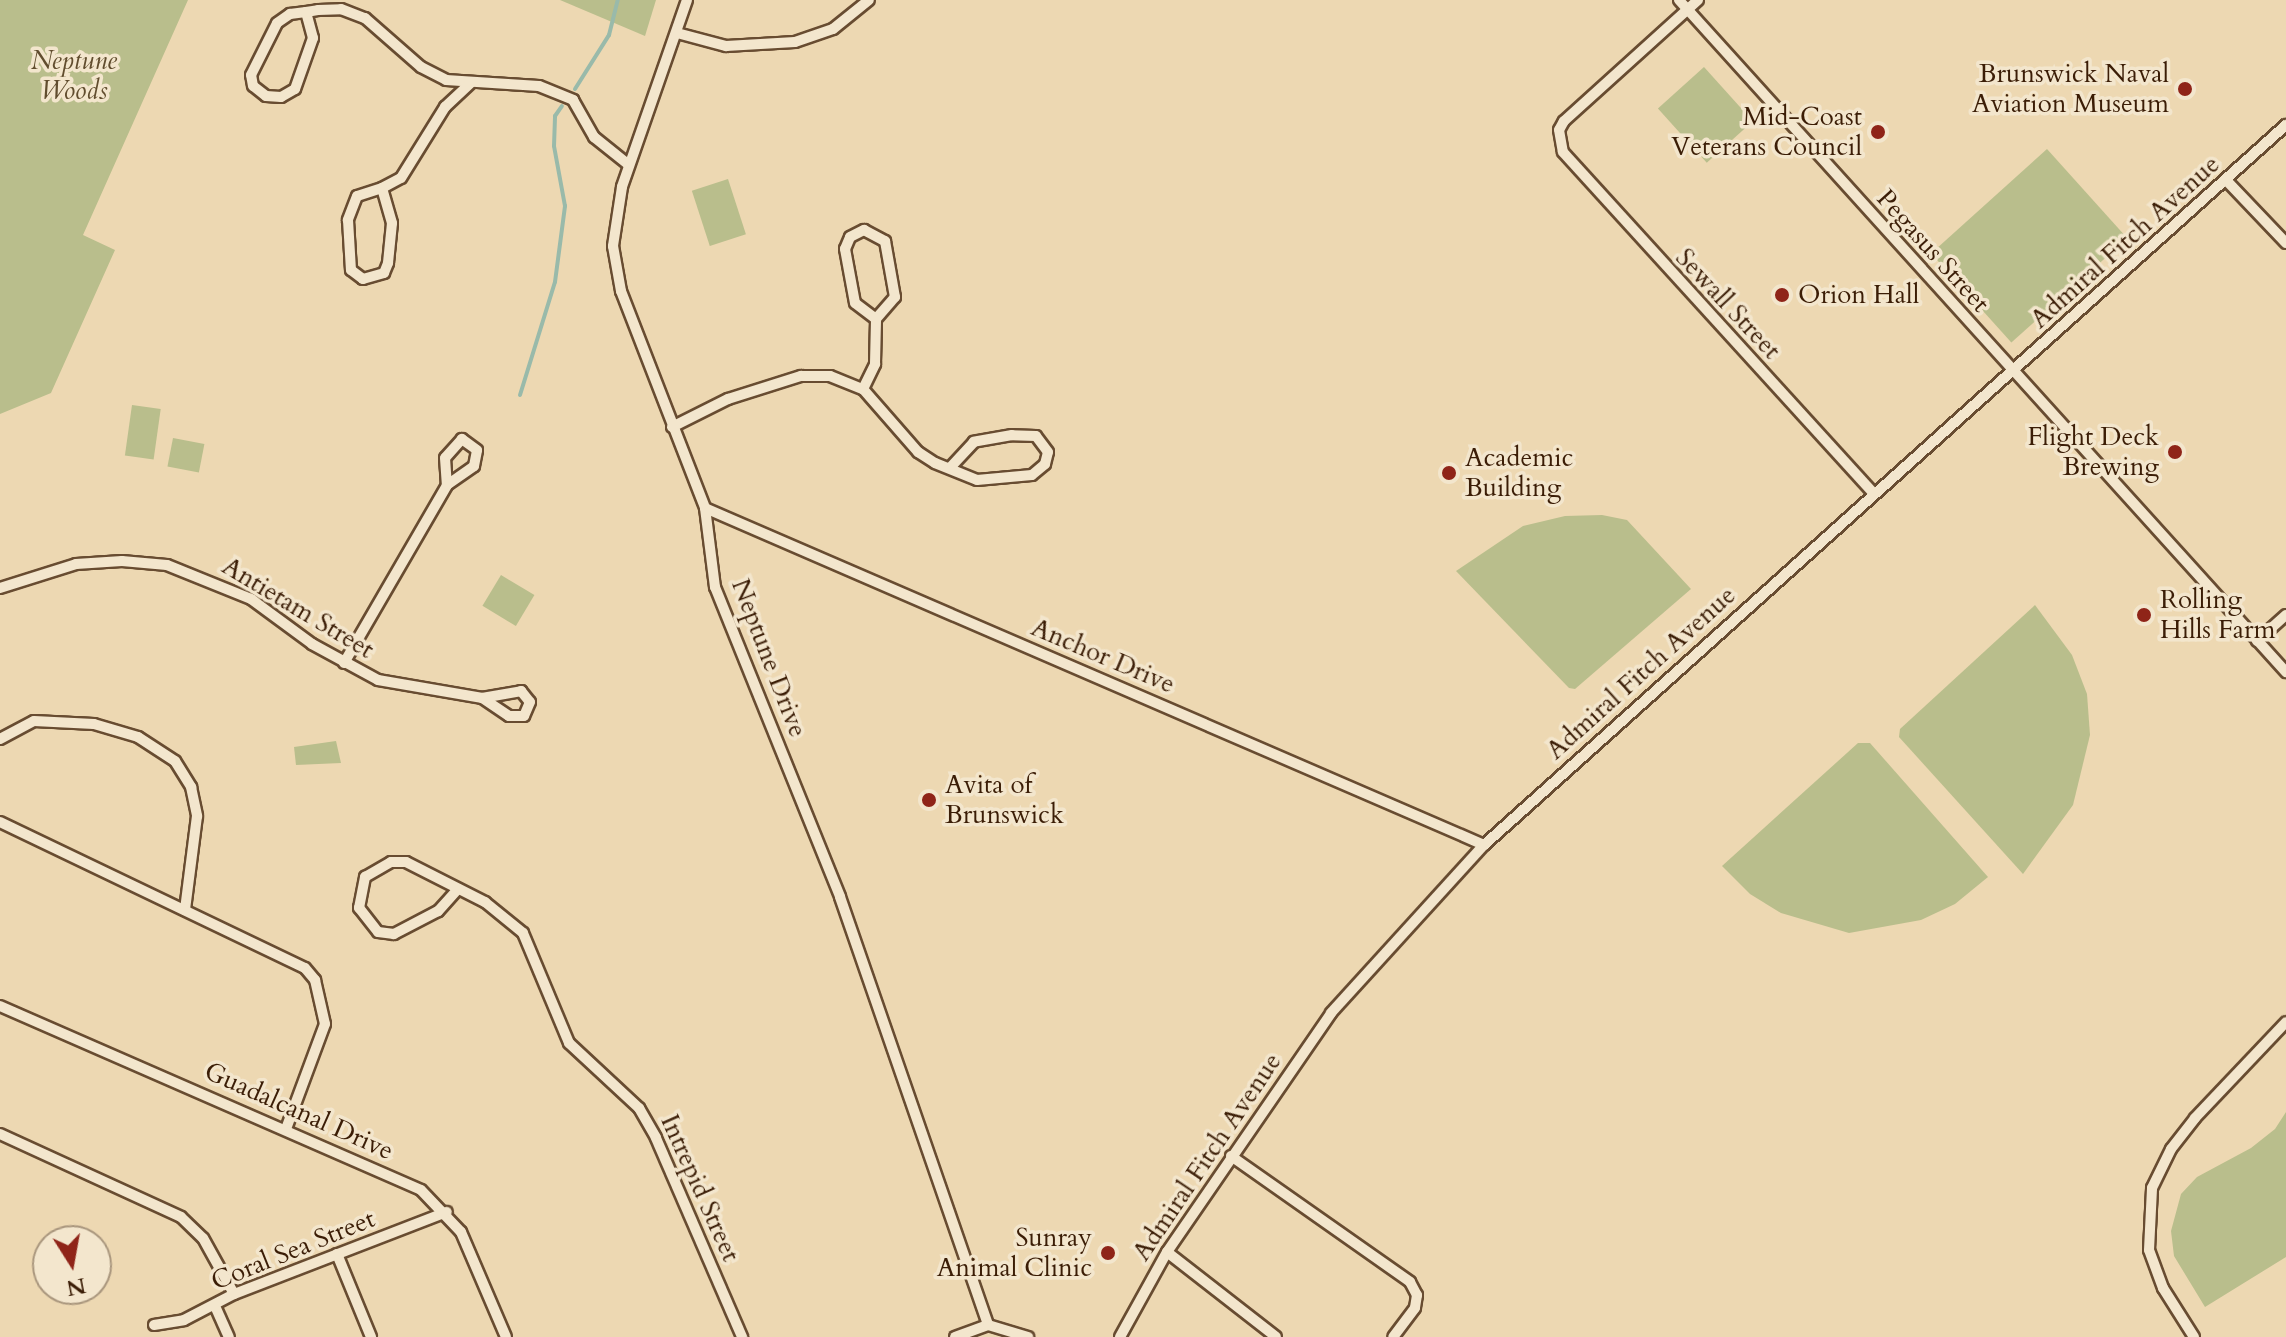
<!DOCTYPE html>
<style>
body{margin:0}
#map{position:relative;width:2286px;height:1337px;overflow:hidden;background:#edd8b2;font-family:Cardo,serif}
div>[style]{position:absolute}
.green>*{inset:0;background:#b9be8c;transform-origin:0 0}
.stream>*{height:4px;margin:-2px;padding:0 2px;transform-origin:2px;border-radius:2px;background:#99baaa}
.roads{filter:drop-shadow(2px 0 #684c31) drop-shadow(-2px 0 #684c31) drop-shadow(0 2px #684c31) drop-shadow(0 -2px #684c31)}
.minor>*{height:10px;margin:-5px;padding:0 5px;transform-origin:5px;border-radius:5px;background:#f3e6cd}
.dots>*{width:22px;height:22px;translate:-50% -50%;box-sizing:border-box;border:4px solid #f3e6cd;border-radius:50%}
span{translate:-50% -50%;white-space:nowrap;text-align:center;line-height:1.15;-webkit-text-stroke:7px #f3e6cd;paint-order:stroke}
.park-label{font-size:26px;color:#614d2e;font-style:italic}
.poi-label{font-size:26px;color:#3b1d06}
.right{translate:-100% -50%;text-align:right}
.left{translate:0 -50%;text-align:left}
.street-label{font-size:26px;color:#3b1d06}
.north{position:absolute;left:32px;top:1225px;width:80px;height:80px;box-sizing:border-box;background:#f3e6cd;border:2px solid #a9967d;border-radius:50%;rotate:169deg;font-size:22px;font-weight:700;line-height:32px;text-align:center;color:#3b1d06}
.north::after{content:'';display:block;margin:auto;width:28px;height:36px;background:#8f2418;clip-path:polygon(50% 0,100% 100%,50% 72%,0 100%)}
</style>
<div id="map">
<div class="green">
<div style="clip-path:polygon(0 0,188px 0,83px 235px,115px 250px,51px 393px,0 414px)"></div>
<div style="clip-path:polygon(560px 0,656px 0,645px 36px)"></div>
<div style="left:1704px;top:67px;width:73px;height:62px;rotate:48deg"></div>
<div style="left:2047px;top:149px;width:120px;height:156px;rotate:48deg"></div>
<div style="left:728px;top:179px;width:58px;height:38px;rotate:72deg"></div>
<div style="left:132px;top:405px;width:29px;height:51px;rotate:8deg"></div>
<div style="left:173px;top:438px;width:32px;height:29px;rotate:11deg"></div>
<div style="clip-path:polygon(1602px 515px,1627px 520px,1691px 589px,1575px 689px,1569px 688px,1456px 571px,1523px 526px,1565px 516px)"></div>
<div style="left:501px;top:575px;width:39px;height:36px;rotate:31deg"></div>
<div style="clip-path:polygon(2035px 605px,2072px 655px,2087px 694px,2090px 735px,2073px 805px,2023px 874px,1899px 737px,1900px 729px)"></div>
<div style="clip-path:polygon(336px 741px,341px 763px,296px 765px,294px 747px)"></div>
<div style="clip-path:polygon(1858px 743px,1870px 743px,1988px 877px,1955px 904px,1921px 920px,1849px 933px,1781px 913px,1750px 894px,1722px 866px)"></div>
<div style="clip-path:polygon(2286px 1112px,2286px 1257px,2205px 1307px,2174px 1256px,2171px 1231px,2181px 1194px,2197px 1177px,2251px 1148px,2275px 1129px)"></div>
</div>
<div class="stream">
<div style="left:575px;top:89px;width:64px;rotate:-57.8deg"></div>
<div style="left:609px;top:35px;width:36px;rotate:-76deg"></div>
<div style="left:520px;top:395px;width:118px;rotate:-72.8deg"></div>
<div style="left:555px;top:282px;width:77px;rotate:-82.5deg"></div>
<div style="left:565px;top:206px;width:61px;rotate:-100.4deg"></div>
<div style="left:554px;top:146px;width:30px;rotate:-88deg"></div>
<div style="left:555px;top:116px;width:12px;rotate:-55deg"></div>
</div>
<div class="roads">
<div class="minor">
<div style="left:687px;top:0;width:198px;rotate:109.2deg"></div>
<div style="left:622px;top:187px;width:60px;rotate:98.7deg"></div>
<div style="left:613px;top:246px;width:46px;rotate:79.9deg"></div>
<div style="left:621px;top:291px;width:233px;rotate:68.8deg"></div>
<div style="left:705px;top:508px;width:80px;rotate:82.8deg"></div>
<div style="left:715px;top:587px;width:334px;rotate:68deg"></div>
<div style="left:840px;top:897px;width:453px;rotate:70.9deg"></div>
<div style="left:1679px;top:0;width:906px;rotate:47.91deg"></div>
<div style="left:1698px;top:0;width:181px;rotate:137.9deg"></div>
<div style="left:1564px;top:121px;width:10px;rotate:119deg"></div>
<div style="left:1559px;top:130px;width:22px;rotate:80deg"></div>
<div style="left:1563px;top:152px;width:462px;rotate:47.7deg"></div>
<div style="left:306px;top:12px;width:27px;rotate:75deg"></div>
<div style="left:313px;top:38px;width:54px;rotate:109.4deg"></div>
<div style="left:295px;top:89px;width:16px;rotate:150deg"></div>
<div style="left:281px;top:97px;width:15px;rotate:-176deg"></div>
<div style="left:266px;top:96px;width:16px;rotate:-142deg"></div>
<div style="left:253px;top:86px;width:11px;rotate:-100deg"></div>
<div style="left:251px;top:75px;width:58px;rotate:-63.4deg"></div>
<div style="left:277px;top:23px;width:16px;rotate:-35deg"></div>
<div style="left:290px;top:14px;width:16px;rotate:-7deg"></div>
<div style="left:306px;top:12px;width:12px;rotate:-9deg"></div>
<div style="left:318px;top:10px;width:23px;rotate:-2deg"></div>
<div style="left:341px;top:9px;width:26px;rotate:21deg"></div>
<div style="left:365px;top:18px;width:74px;rotate:41.2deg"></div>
<div style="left:421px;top:67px;width:28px;rotate:27deg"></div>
<div style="left:446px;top:80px;width:93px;rotate:3.7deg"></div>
<div style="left:539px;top:86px;width:37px;rotate:22deg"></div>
<div style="left:573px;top:100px;width:43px;rotate:60.4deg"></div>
<div style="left:594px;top:137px;width:45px;rotate:38.7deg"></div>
<div style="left:677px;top:33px;width:51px;rotate:14.9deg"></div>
<div style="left:726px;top:46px;width:69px;rotate:-3.3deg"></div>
<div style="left:795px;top:42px;width:40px;rotate:-18.9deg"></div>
<div style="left:833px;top:29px;width:46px;rotate:-38.9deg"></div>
<div style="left:2226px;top:180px;width:87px;rotate:46.4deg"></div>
<div style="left:382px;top:188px;width:26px;rotate:162deg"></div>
<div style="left:357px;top:196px;width:26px;rotate:111deg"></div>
<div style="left:348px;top:220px;width:50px;rotate:86.6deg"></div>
<div style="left:351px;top:270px;width:15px;rotate:37deg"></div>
<div style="left:363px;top:279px;width:22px;rotate:-16deg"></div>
<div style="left:384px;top:273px;width:11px;rotate:-68deg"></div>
<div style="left:388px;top:263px;width:40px;rotate:-84.3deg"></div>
<div style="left:392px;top:223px;width:36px;rotate:-106deg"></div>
<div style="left:382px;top:188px;width:21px;rotate:-28deg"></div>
<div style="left:401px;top:178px;width:84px;rotate:-58.2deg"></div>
<div style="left:445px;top:107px;width:35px;rotate:-43deg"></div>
<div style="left:863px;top:389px;width:84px;rotate:48.9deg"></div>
<div style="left:918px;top:452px;width:20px;rotate:33deg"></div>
<div style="left:935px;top:463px;width:45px;rotate:22deg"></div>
<div style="left:977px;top:480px;width:55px;rotate:-5.2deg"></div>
<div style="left:1032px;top:475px;width:17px;rotate:-40deg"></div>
<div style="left:1045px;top:464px;width:12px;rotate:-76deg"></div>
<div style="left:1048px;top:452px;width:20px;rotate:-127deg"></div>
<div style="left:1036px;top:436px;width:24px;rotate:-178deg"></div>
<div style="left:1012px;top:435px;width:39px;rotate:170deg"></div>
<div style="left:974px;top:442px;width:35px;rotate:133deg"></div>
<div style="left:672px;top:427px;width:63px;rotate:-26.6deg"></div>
<div style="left:728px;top:399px;width:77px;rotate:-17.5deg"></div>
<div style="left:801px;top:376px;width:29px"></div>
<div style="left:830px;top:376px;width:35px;rotate:22deg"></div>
<div style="left:863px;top:389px;width:28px;rotate:-64deg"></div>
<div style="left:875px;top:364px;width:45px;rotate:-88.7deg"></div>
<div style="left:876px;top:319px;width:26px;rotate:-143deg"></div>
<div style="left:855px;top:303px;width:55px;rotate:-100.5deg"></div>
<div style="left:845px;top:249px;width:13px;rotate:-67deg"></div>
<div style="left:850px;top:237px;width:16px;rotate:-27deg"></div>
<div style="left:864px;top:230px;width:24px;rotate:28deg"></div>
<div style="left:885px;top:241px;width:57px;rotate:79.9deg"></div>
<div style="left:895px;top:297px;width:29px;rotate:131deg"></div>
<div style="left:705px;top:508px;width:849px;rotate:23.39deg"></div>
<div style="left:0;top:588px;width:80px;rotate:-17.5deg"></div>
<div style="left:76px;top:564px;width:46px;rotate:-3.7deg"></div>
<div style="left:122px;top:561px;width:45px;rotate:5.1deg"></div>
<div style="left:167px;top:565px;width:91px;rotate:22deg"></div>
<div style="left:251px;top:599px;width:76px;rotate:36.4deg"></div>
<div style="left:312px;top:644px;width:75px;rotate:28.6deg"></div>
<div style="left:378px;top:680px;width:106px;rotate:9.8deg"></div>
<div style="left:482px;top:698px;width:40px;rotate:-10deg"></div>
<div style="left:521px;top:691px;width:14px;rotate:51deg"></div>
<div style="left:530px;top:702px;width:15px;rotate:113deg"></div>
<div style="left:524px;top:716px;width:15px;rotate:180deg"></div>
<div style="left:509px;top:716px;width:32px;rotate:-146deg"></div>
<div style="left:2257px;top:641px;width:39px;rotate:-42deg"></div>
<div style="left:344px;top:663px;width:206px;rotate:-59.9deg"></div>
<div style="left:447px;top:485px;width:33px;rotate:-35deg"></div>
<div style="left:474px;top:466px;width:16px;rotate:-79deg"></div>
<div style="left:477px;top:450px;width:19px;rotate:-144deg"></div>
<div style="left:462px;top:439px;width:25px;rotate:132deg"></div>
<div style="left:445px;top:458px;width:27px;rotate:86deg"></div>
<div style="left:0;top:739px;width:38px;rotate:-28deg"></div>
<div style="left:34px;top:721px;width:60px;rotate:2.9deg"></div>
<div style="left:94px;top:724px;width:46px;rotate:16.5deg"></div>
<div style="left:138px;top:737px;width:44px;rotate:33deg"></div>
<div style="left:175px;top:761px;width:31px;rotate:58deg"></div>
<div style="left:191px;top:787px;width:30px;rotate:78deg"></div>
<div style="left:197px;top:816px;width:95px;rotate:97.3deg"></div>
<div style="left:0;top:822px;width:338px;rotate:25.6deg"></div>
<div style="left:305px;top:968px;width:16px;rotate:50deg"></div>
<div style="left:315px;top:980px;width:45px;rotate:77.2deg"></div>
<div style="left:325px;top:1024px;width:112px;rotate:110.4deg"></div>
<div style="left:458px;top:889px;width:30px;rotate:132deg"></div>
<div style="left:438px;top:911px;width:50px;rotate:152.4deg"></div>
<div style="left:394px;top:934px;width:16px;rotate:-173deg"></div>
<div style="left:378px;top:932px;width:31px;rotate:-128deg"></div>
<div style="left:359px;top:908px;width:32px;rotate:-79deg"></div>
<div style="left:365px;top:877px;width:30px;rotate:-30deg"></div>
<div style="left:391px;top:862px;width:15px"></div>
<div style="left:406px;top:862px;width:89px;rotate:26.9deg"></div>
<div style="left:485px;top:902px;width:49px;rotate:39.2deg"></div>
<div style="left:523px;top:933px;width:119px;rotate:67.3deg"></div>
<div style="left:569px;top:1043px;width:96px;rotate:42.9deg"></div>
<div style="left:639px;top:1108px;width:34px;rotate:60deg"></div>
<div style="left:656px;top:1138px;width:217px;rotate:66.6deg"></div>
<div style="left:0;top:1006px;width:459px;rotate:23.6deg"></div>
<div style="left:421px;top:1190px;width:58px;rotate:46.4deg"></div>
<div style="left:461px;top:1232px;width:114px;rotate:66.8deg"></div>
<div style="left:0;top:1134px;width:199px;rotate:24.6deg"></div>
<div style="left:181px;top:1217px;width:30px;rotate:44deg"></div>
<div style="left:203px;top:1238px;width:64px;rotate:61deg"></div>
<div style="left:1231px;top:1156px;width:219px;rotate:35.1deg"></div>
<div style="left:1410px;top:1282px;width:15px;rotate:62deg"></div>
<div style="left:1417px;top:1295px;width:13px;rotate:99deg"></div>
<div style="left:1415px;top:1308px;width:36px;rotate:127deg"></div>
<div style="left:1167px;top:1252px;width:138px;rotate:37.9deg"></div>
<div style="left:337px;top:1254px;width:90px;rotate:67.7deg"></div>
<div style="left:215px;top:1306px;width:34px;rotate:66deg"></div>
<div style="left:154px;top:1325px;width:30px;rotate:-9deg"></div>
<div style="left:184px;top:1320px;width:56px;rotate:-27.5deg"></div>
<div style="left:234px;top:1294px;width:228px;rotate:-21.1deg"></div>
<div style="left:955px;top:1337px;width:35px;rotate:-20deg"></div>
<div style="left:988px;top:1325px;width:42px;rotate:16.7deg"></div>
<div style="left:1120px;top:1337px;width:97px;rotate:-61.1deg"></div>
<div style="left:1167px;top:1252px;width:290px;rotate:-55.5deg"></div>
<div style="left:1331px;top:1013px;width:227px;rotate:-47.7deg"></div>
<div style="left:1484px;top:845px;width:1078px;rotate:-41.92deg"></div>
<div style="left:2194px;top:1337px;width:58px;rotate:-122.3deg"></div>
<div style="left:2163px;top:1288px;width:40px;rotate:-110.2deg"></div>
<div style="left:2149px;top:1250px;width:62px;rotate:-87.2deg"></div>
<div style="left:2152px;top:1188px;width:43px;rotate:-64deg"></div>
<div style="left:2171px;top:1149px;width:39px;rotate:-52deg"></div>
<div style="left:2195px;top:1118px;width:132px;rotate:-46.5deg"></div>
</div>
</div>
<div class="dots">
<div style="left:2185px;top:89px;background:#8f2418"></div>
<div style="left:1878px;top:132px;background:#8f2418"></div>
<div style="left:1782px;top:295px;background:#8f2418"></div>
<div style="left:2175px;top:452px;background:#8f2418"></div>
<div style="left:1449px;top:473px;background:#8f2418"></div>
<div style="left:2144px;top:615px;background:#8f2418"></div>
<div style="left:929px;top:800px;background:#8f2418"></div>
<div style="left:1108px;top:1253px;background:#8f2418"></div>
</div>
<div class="park-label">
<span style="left:74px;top:76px">Neptune<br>Woods</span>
</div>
<div class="poi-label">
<span class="right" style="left:2169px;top:89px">Brunswick Naval<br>Aviation Museum</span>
<span class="right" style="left:1862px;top:132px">Mid-Coast<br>Veterans Council</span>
<span class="left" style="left:1798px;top:295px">Orion Hall</span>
<span class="right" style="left:2159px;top:452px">Flight Deck<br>Brewing</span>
<span class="left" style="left:1465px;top:473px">Academic<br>Building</span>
<span class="left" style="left:2160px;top:615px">Rolling<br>Hills Farm</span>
<span class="left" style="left:945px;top:800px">Avita of<br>Brunswick</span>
<span class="right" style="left:1092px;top:1253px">Sunray<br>Animal Clinic</span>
</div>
<div class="street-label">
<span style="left:2125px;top:242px;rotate:-42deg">Admiral Fitch Avenue</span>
<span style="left:1933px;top:251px;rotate:48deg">Pegasus Street</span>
<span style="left:1728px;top:304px;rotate:47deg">Sewall Street</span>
<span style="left:298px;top:608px;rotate:31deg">Antietam Street</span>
<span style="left:1103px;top:656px;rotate:23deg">Anchor Drive</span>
<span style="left:769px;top:658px;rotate:69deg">Neptune Drive</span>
<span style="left:1641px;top:673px;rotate:-42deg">Admiral Fitch Avenue</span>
<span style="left:299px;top:1111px;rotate:24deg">Guadalcanal Drive</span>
<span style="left:1207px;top:1157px;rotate:-56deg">Admiral Fitch Avenue</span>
<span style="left:700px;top:1188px;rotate:66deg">Intrepid Street</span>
<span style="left:293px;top:1250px;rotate:-22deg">Coral Sea Street</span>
</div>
<div class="north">N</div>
</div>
